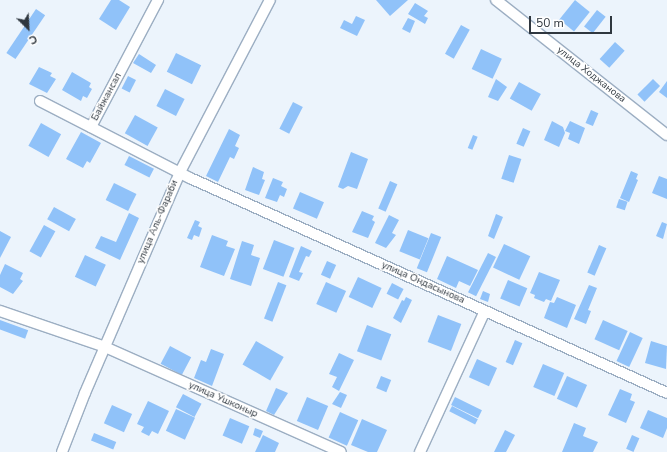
<!DOCTYPE html>
<meta charset="utf-8">
<style>
body{margin:0}
#map{position:relative;width:667px;height:452px;overflow:hidden;background:#ecf4fc;font-family:"Nunito Sans",sans-serif}
div>[style]{position:absolute}
.building>*{inset:0;background:#90c2f9;transform-origin:0 0}
.roads{filter:drop-shadow(1px 0 #9caec2) drop-shadow(-1px 0 #9caec2) drop-shadow(0 1px #9caec2) drop-shadow(0 -1px #9caec2)}
.street>*{height:10px;margin:-5px;padding:0 5px;transform-origin:5px;border-radius:5px;background:#fff}
span{translate:-50% -50%;white-space:nowrap;text-align:center;line-height:1.15;-webkit-text-stroke:3px #fff;paint-order:stroke}
.street-label{font-size:10px;color:#2f373f}
.north{position:absolute;left:8px;top:8px;width:40px;height:40px;-webkit-text-stroke:3px #fff;paint-order:stroke;rotate:156deg;font-size:11px;font-weight:700;line-height:16px;text-align:center;color:#2f373f}
.north::after{content:'';display:block;margin:auto;width:14px;height:18px;background:#2f373f;clip-path:polygon(50% 0,100% 100%,50% 72%,0 100%)}
.scale{position:absolute;left:529px;top:16px;width:83px;height:18px;box-sizing:border-box;border:2px solid #2f373f;border-top:0;padding-left:5px;font-size:12px;line-height:14px;white-space:nowrap;color:#2f373f;-webkit-text-stroke:3px #fff;paint-order:stroke}
</style>
<div id="map">
<div class="building">
<div style="clip-path:polygon(111px 0,119px 0,130px 7px,116px 30px,99px 19px)"></div>
<div style="clip-path:polygon(376px 0,408px 0,390px 16px)"></div>
<div style="left:575px;top:0;width:19px;height:25px;rotate:39deg"></div>
<div style="clip-path:polygon(415px 3px,428px 11px,424px 16px,428px 18px,425px 24px,408px 14px)"></div>
<div style="left:36px;top:9px;width:11px;height:53px;rotate:34deg"></div>
<div style="left:597px;top:10px;width:11px;height:21px;rotate:38deg"></div>
<div style="clip-path:polygon(356px 16px,365px 20px,357px 36px,340px 28px,344px 20px,352px 24px)"></div>
<div style="clip-path:polygon(408px 18px,415px 21px,410px 33px,402px 29px)"></div>
<div style="left:461px;top:25px;width:10px;height:33px;rotate:29deg"></div>
<div style="left:615px;top:42px;width:13px;height:23px;rotate:42deg"></div>
<div style="left:481px;top:49px;width:23px;height:22px;rotate:25deg"></div>
<div style="left:176px;top:53px;width:28px;height:21px;rotate:26deg"></div>
<div style="clip-path:polygon(139px 54px,156px 65px,151px 73px,133px 63px)"></div>
<div style="clip-path:polygon(39px 67px,52px 73px,50px 76px,56px 79px,47px 93px,29px 84px)"></div>
<div style="clip-path:polygon(72px 72px,91px 83px,89px 87px,92px 89px,87px 98px,83px 96px,81px 101px,62px 90px)"></div>
<div style="left:128px;top:76px;width:9px;height:14px;rotate:27deg"></div>
<div style="clip-path:polygon(496px 79px,507px 87px,498px 101px,488px 97px)"></div>
<div style="left:653px;top:79px;width:10px;height:22px;rotate:45deg"></div>
<div style="clip-path:polygon(667px 81px,667px 98px,659px 92px)"></div>
<div style="left:519px;top:82px;width:25px;height:19px;rotate:29deg"></div>
<div style="left:165px;top:89px;width:22px;height:19px;rotate:27deg"></div>
<div style="left:293px;top:102px;width:11px;height:30px;rotate:27deg"></div>
<div style="left:591px;top:110px;width:8px;height:14px;rotate:23deg"></div>
<div style="left:135px;top:115px;width:26px;height:21px;rotate:29deg"></div>
<div style="clip-path:polygon(552px 121px,563px 127px,565px 133px,559px 147px,544px 140px)"></div>
<div style="clip-path:polygon(570px 121px,585px 128px,579px 144px,568px 139px,570px 133px,565px 131px)"></div>
<div style="left:41px;top:123px;width:23px;height:26px;rotate:29deg"></div>
<div style="left:523px;top:128px;width:8px;height:17px;rotate:23deg"></div>
<div style="clip-path:polygon(229px 129px,240px 135px,235px 146px,239px 148px,234px 159px,230px 157px,218px 182px,206px 176px)"></div>
<div style="clip-path:polygon(81px 132px,101px 143px,90px 163px,87px 161px,83px 168px,66px 159px)"></div>
<div style="left:473px;top:135px;width:5px;height:14px;rotate:22deg"></div>
<div style="clip-path:polygon(351px 152px,368px 159px,357px 189px,348px 186px,343px 189px,338px 187px)"></div>
<div style="left:509px;top:155px;width:13px;height:25px;rotate:18deg"></div>
<div style="left:129px;top:156px;width:28px;height:10px;rotate:27deg"></div>
<div style="clip-path:polygon(253px 167px,264px 172px,262px 179px,265px 180px,259px 195px,245px 190px)"></div>
<div style="clip-path:polygon(631px 171px,638px 174px,636px 179px,638px 180px,629px 202px,620px 198px)"></div>
<div style="clip-path:polygon(659px 176px,667px 179px,667px 199px,652px 193px)"></div>
<div style="clip-path:polygon(273px 178px,283px 182px,281px 186px,287px 189px,284px 197px,280px 195px,277px 202px,265px 198px)"></div>
<div style="left:390px;top:181px;width:8px;height:30px;rotate:23deg"></div>
<div style="left:114px;top:183px;width:25px;height:19px;rotate:26deg"></div>
<div style="left:300px;top:192px;width:26px;height:18px;rotate:23deg"></div>
<div style="left:619px;top:199px;width:9px;height:9px;rotate:18deg"></div>
<div style="left:54px;top:207px;width:25px;height:14px;rotate:29deg"></div>
<div style="clip-path:polygon(362px 211px,374px 216px,372px 220px,375px 222px,368px 238px,352px 232px)"></div>
<div style="clip-path:polygon(129px 213px,139px 218px,120px 260px,95px 248px,101px 236px,116px 242px)"></div>
<div style="clip-path:polygon(496px 214px,503px 217px,494px 239px,488px 236px)"></div>
<div style="clip-path:polygon(389px 215px,399px 220px,392px 233px,396px 235px,386px 248px,375px 243px)"></div>
<div style="clip-path:polygon(195px 220px,200px 222px,198px 226px,202px 228px,199px 237px,194px 235px,192px 240px,187px 238px)"></div>
<div style="clip-path:polygon(662px 222px,667px 224px,663px 239px,656px 236px)"></div>
<div style="left:44px;top:225px;width:13px;height:30px;rotate:29deg"></div>
<div style="left:408px;top:230px;width:22px;height:23px;rotate:22deg"></div>
<div style="clip-path:polygon(0 231px,11px 237px,0 258px)"></div>
<div style="left:431px;top:233px;width:11px;height:38px;rotate:22deg"></div>
<div style="clip-path:polygon(212px 235px,228px 241px,226px 246px,235px 249px,224px 276px,200px 267px)"></div>
<div style="left:274px;top:240px;width:22px;height:31px;rotate:21deg"></div>
<div style="clip-path:polygon(242px 241px,254px 245px,251px 255px,260px 258px,251px 286px,230px 279px)"></div>
<div style="left:504px;top:244px;width:29px;height:26px;rotate:25deg"></div>
<div style="left:599px;top:245px;width:8px;height:30px;rotate:23deg"></div>
<div style="clip-path:polygon(301px 246px,312px 251px,309px 257px,306px 256px,299px 272px,303px 273px,299px 281px,289px 277px)"></div>
<div style="left:488px;top:253px;width:9px;height:44px;rotate:27deg"></div>
<div style="left:85px;top:255px;width:23px;height:24px;rotate:25deg"></div>
<div style="clip-path:polygon(447px 256px,478px 270px,470px 286px,459px 281px,456px 288px,437px 279px)"></div>
<div style="left:327px;top:261px;width:10px;height:15px;rotate:24deg"></div>
<div style="clip-path:polygon(5px 264px,23px 273px,20px 279px,23px 281px,13px 294px,0 287px,0 275px)"></div>
<div style="clip-path:polygon(539px 272px,560px 280px,551px 301px,546px 299px,544px 302px,534px 298px,535px 295px,530px 293px)"></div>
<div style="left:358px;top:277px;width:26px;height:22px;rotate:25deg"></div>
<div style="left:508px;top:280px;width:21px;height:20px;rotate:23deg"></div>
<div style="left:278px;top:282px;width:9px;height:39px;rotate:21deg"></div>
<div style="left:326px;top:282px;width:22px;height:24px;rotate:24deg"></div>
<div style="left:392px;top:283px;width:13px;height:12px;rotate:27deg"></div>
<div style="clip-path:polygon(589px 285px,597px 288px,588px 310px,591px 311px,586px 324px,574px 319px)"></div>
<div style="clip-path:polygon(483px 291px,490px 294px,488px 302px,480px 299px)"></div>
<div style="clip-path:polygon(406px 297px,412px 300px,401px 323px,393px 318px,402px 300px,404px 301px)"></div>
<div style="clip-path:polygon(557px 297px,576px 305px,567px 328px,544px 318px,550px 302px,554px 303px)"></div>
<div style="left:438px;top:315px;width:25px;height:29px;rotate:21deg"></div>
<div style="left:0;top:320px;width:30px;height:9px;rotate:20deg"></div>
<div style="left:603px;top:320px;width:27px;height:21px;rotate:24deg"></div>
<div style="left:367px;top:325px;width:26px;height:28px;rotate:21deg"></div>
<div style="left:630px;top:332px;width:14px;height:32px;rotate:25deg"></div>
<div style="left:515px;top:340px;width:8px;height:24px;rotate:23deg"></div>
<div style="left:256px;top:341px;width:32px;height:27px;rotate:30deg"></div>
<div style="clip-path:polygon(651px 341px,667px 346px,666px 369px,645px 363px)"></div>
<div style="left:170px;top:346px;width:24px;height:20px;rotate:28deg"></div>
<div style="clip-path:polygon(211px 349px,224px 354px,212px 386px,194px 378px,201px 360px,206px 362px)"></div>
<div style="clip-path:polygon(339px 353px,354px 360px,339px 391px,332px 387px,337px 377px,329px 374px)"></div>
<div style="left:477px;top:359px;width:22px;height:20px;rotate:24deg"></div>
<div style="left:543px;top:364px;width:23px;height:25px;rotate:23deg"></div>
<div style="left:381px;top:376px;width:11px;height:13px;rotate:22deg"></div>
<div style="left:567px;top:376px;width:22px;height:25px;rotate:24deg"></div>
<div style="clip-path:polygon(276px 388px,288px 393px,274px 415px,266px 411px)"></div>
<div style="clip-path:polygon(620px 389px,632px 394px,630px 400px,635px 402px,626px 423px,608px 415px)"></div>
<div style="clip-path:polygon(340px 392px,347px 395px,341px 408px,332px 404px)"></div>
<div style="left:183px;top:394px;width:21px;height:15px;rotate:28deg"></div>
<div style="left:307px;top:397px;width:23px;height:26px;rotate:23deg"></div>
<div style="left:455px;top:397px;width:30px;height:9px;rotate:26deg"></div>
<div style="clip-path:polygon(148px 401px,169px 411px,158px 434px,152px 431px,149px 436px,141px 432px,144px 427px,137px 424px)"></div>
<div style="left:112px;top:405px;width:22px;height:20px;rotate:24deg"></div>
<div style="left:452px;top:406px;width:29px;height:6px;rotate:27deg"></div>
<div style="left:176px;top:409px;width:21px;height:24px;rotate:25deg"></div>
<div style="clip-path:polygon(648px 410px,667px 418px,667px 428px,663px 438px,640px 428px)"></div>
<div style="left:340px;top:412px;width:20px;height:28px;rotate:24deg"></div>
<div style="left:230px;top:418px;width:21px;height:19px;rotate:23deg"></div>
<div style="clip-path:polygon(362px 419px,387px 430px,377px 452px,368px 452px,351px 445px)"></div>
<div style="clip-path:polygon(574px 423px,586px 428px,583px 436px,598px 442px,593px 452px,562px 452px)"></div>
<div style="clip-path:polygon(255px 428px,263px 431px,260px 438px,253px 435px)"></div>
<div style="clip-path:polygon(505px 430px,515px 435px,506px 452px,494px 452px)"></div>
<div style="left:94px;top:433px;width:24px;height:8px;rotate:22deg"></div>
<div style="clip-path:polygon(263px 435px,279px 443px,275px 452px,255px 452px)"></div>
<div style="left:632px;top:435px;width:8px;height:15px;rotate:23deg"></div>
</div>
<div class="roads">
<div class="street">
<div style="left:496px;top:0;width:218px;rotate:38.3deg"></div>
<div style="left:40px;top:101px;width:169px;rotate:27.2deg"></div>
<div style="left:190px;top:178px;width:523px;rotate:24.26deg"></div>
<div style="left:91px;top:127px;width:144px;rotate:-62.2deg"></div>
<div style="left:0;top:311px;width:111px;rotate:18.9deg"></div>
<div style="left:105px;top:347px;width:258px;rotate:24deg"></div>
<div style="left:62px;top:452px;width:63px;rotate:-68.7deg"></div>
<div style="left:85px;top:393px;width:241px;rotate:-66.7deg"></div>
<div style="left:180px;top:172px;width:194px;rotate:-62.4deg"></div>
<div style="left:420px;top:452px;width:155px;rotate:-65.3deg"></div>
</div>
</div>
<div class="street-label">
<span style="left:591px;top:75px;rotate:38deg">улица Ходжанова</span>
<span style="left:107px;top:97px;rotate:-62deg">Байжансал</span>
<span style="left:158px;top:222px;rotate:-67deg">улица Аль-Фараби</span>
<span style="left:423px;top:283px;rotate:24deg">улица Ондасынова</span>
<span style="left:223px;top:400px;rotate:24deg">улица Ушконыр</span>
</div>
<div class="north">С</div>
<div class="scale">50 m</div>
</div>
